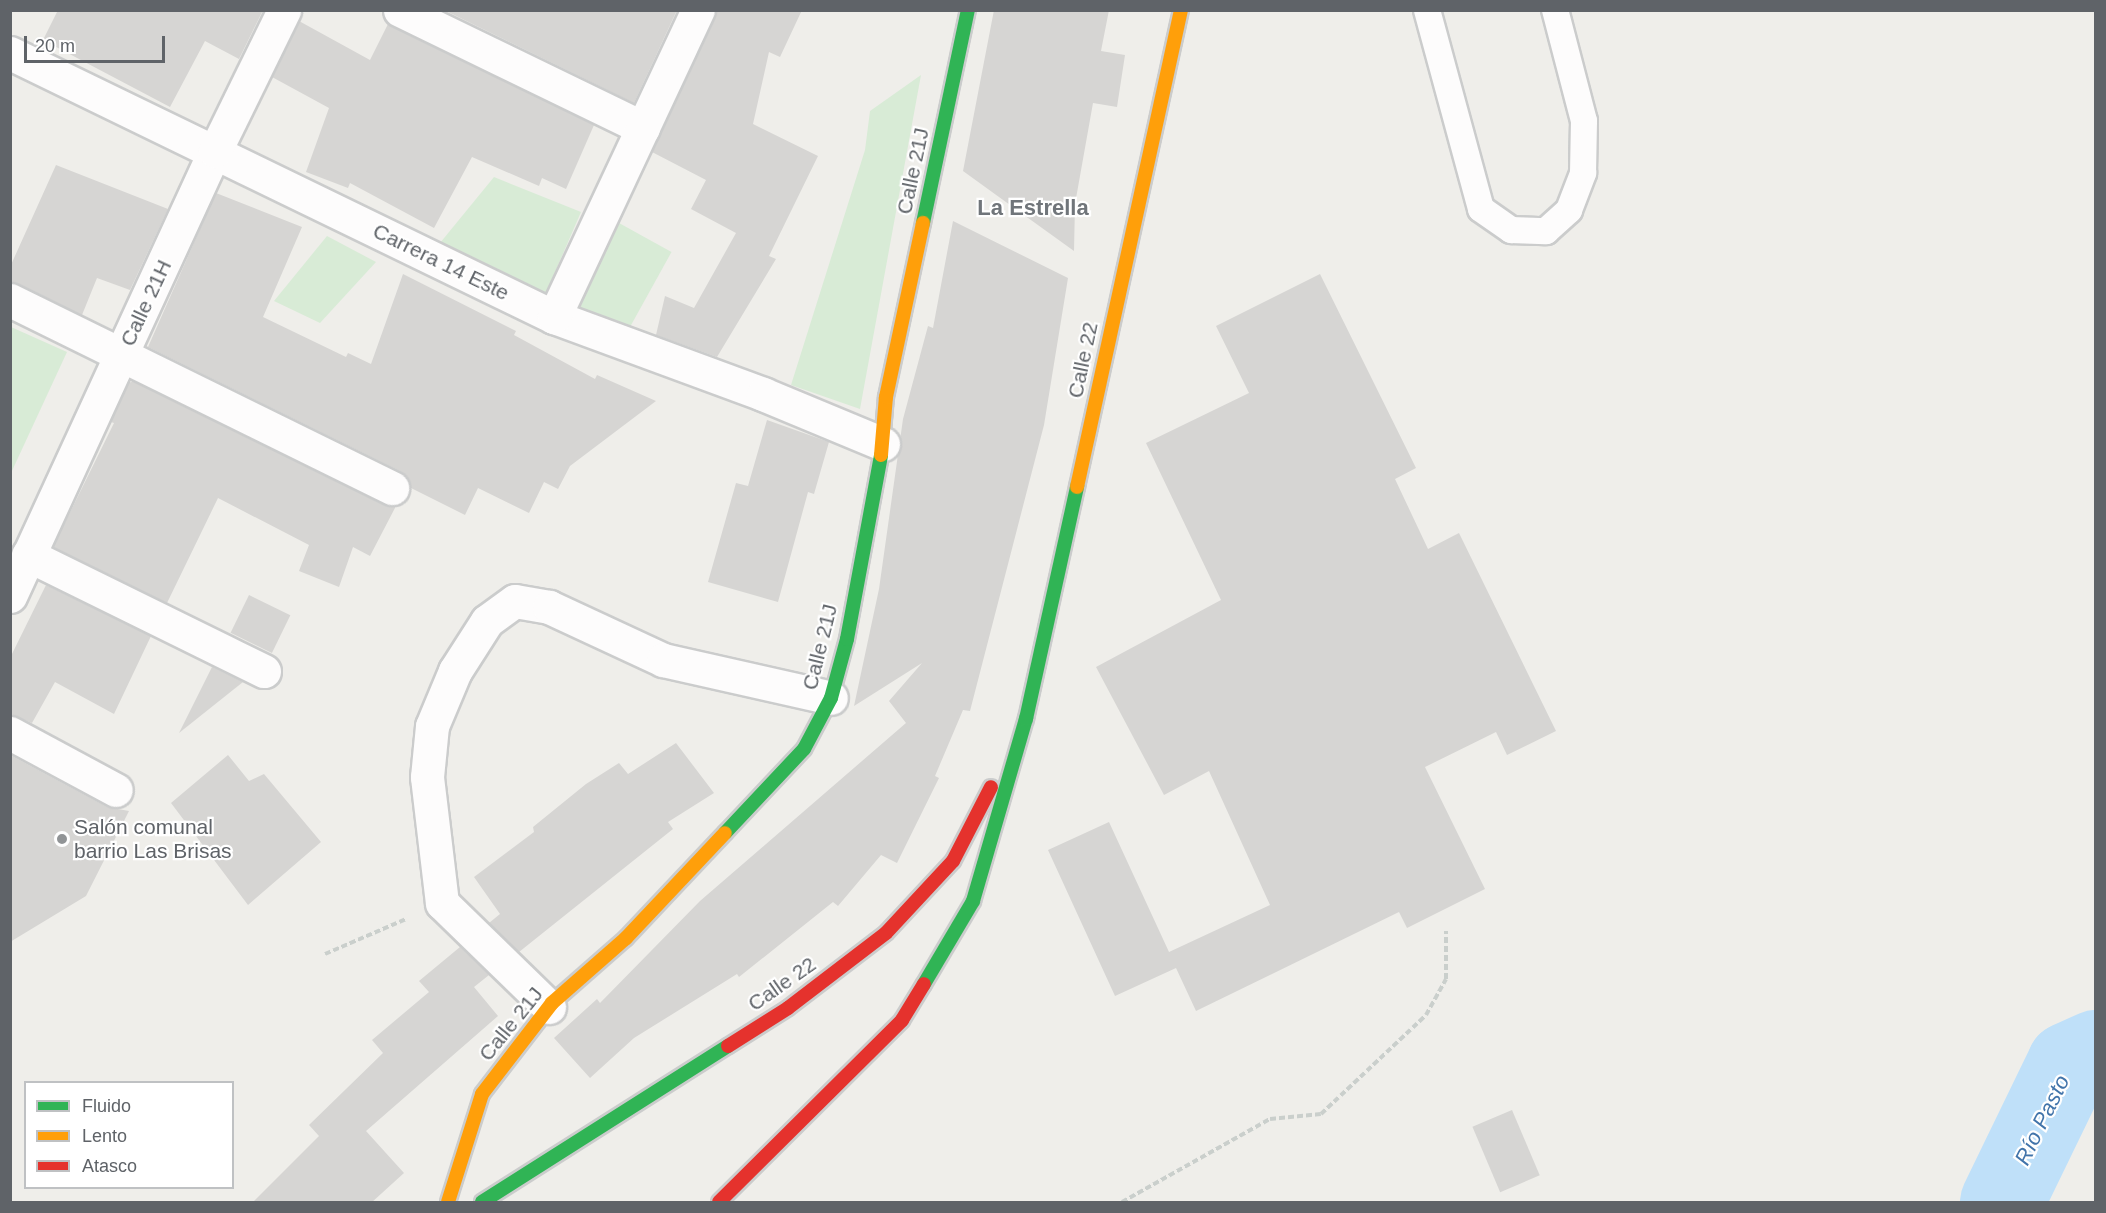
<!DOCTYPE html>
<meta charset="utf-8">
<style>
body{margin:0}
#map{position:relative;width:2106px;height:1213px;overflow:hidden;background:#efeeea;font-family:Helvetica,sans-serif}
div>[style]{position:absolute}
.green>*{inset:0;background:#d8ebd6;transform-origin:0 0}
.river>*{height:84px;margin:-42px;padding:0 42px;transform-origin:42px;border-radius:42px;background:#bfe0f9}
.building>*{inset:0;background:#d6d5d3;transform-origin:0 0}
.path>*{height:4px;margin-top:-2px;transform-origin:0;background:repeating-linear-gradient(90deg,#cacfcc 0 6px,transparent 0 9px)}
.roads{filter:drop-shadow(2px 0 #cbcccc) drop-shadow(-2px 0 #cbcccc) drop-shadow(0 2px #cbcccc) drop-shadow(0 -2px #cbcccc)}
.lane>*{height:26px;margin:-13px;padding:0 13px;transform-origin:13px;border-radius:13px;background:#fdfcfc}
.street>*{height:33px;margin:-16.5px;padding:0 16.5px;transform-origin:16.5px;border-radius:16.5px;background:#fdfcfc}
.fast>*{height:14px;margin:-7px;padding:0 7px;transform-origin:7px;border-radius:7px;background:#30b455}
.slow>*{height:14px;margin:-7px;padding:0 7px;transform-origin:7px;border-radius:7px;background:#ff9f0a}
.jam>*{height:14px;margin:-7px;padding:0 7px;transform-origin:7px;border-radius:7px;background:#e5322d}
.dots>*{width:16px;height:16px;translate:-50% -50%;box-sizing:border-box;border:3px solid #fff;border-radius:50%}
span{translate:-50% -50%;white-space:nowrap;text-align:center;line-height:1.15;-webkit-text-stroke:4.5px #fff;paint-order:stroke}
.street-label{font-size:21px;color:#5f6368}
.poi-label{font-size:21px;color:#5f6368}
.left{translate:0 -50%;text-align:left}
.neighbourhood-label{font-size:22px;color:#70757a;font-weight:700}
.water-label{font-size:22px;color:#4174aa;font-style:italic}
.frame{position:absolute;inset:0;border:12px solid #5f6368;pointer-events:none}
.legend{position:absolute;left:24px;top:1081px;width:210px;height:108px;box-sizing:border-box;background:#fff;border:2px solid #bfc1c3;margin:0;padding:8px 10px;list-style:none;font-size:18px;color:#5f6368}
.legend li{display:flex;align-items:center;gap:12px;height:30px}
.legend b{width:30px;border:2px solid #bfc1c3}
.scale{position:absolute;left:24px;top:36px;width:141px;height:27px;box-sizing:border-box;border:3px solid #5f6368;border-top:0;padding-left:8px;font-size:18px;line-height:21px;white-space:nowrap;color:#5f6368;-webkit-text-stroke:4px #fff;paint-order:stroke}
</style>
<div id="map">
<div class="green">
<div style="clip-path:polygon(921px 75px,860px 409px,791px 385px,865px 150px,870px 111px)"></div>
<div style="clip-path:polygon(494px 177px,581px 212px,546px 293px,440px 243px)"></div>
<div style="left:619px;top:223px;width:60px;height:95px;rotate:29deg"></div>
<div style="clip-path:polygon(327px 236px,376px 262px,320px 323px,274px 301px)"></div>
<div style="clip-path:polygon(11px 327px,67px 352px,11px 473px)"></div>
</div>
<div class="river">
<div style="left:2002px;top:1202px;width:153px;rotate:-64.1deg"></div>
<div style="left:2069px;top:1064px;width:30px;rotate:-24deg"></div>
</div>
<div class="building">
<div style="clip-path:polygon(58px 10px,263px 10px,239px 59px,205px 41px,170px 107px,43px 40px)"></div>
<div style="clip-path:polygon(444px 10px,677px 10px,634px 103px)"></div>
<div style="clip-path:polygon(716px 10px,802px 10px,780px 57px,769px 52px,753px 124px,818px 156px,769px 256px,776px 259px,717px 357px,656px 335px,665px 296px,694px 308px,736px 233px,691px 209px,706px 180px,652px 152px)"></div>
<div style="clip-path:polygon(994px 10px,1109px 10px,1101px 51px,1125px 55px,1117px 107px,1093px 103px,1075px 204px,1074px 251px,963px 171px)"></div>
<div style="clip-path:polygon(299px 21px,370px 60px,388px 24px,594px 125px,566px 189px,542px 178px,539px 186px,472px 157px,434px 228px,350px 183px,348px 188px,306px 172px,329px 108px,272px 77px)"></div>
<div style="clip-path:polygon(56px 165px,168px 209px,130px 290px,97px 278px,82px 315px,10px 282px,10px 267px)"></div>
<div style="clip-path:polygon(216px 193px,302px 227px,263px 317px,346px 357px,348px 353px,371px 364px,403px 274px,516px 331px,514px 335px,595px 379px,597px 375px,656px 401px,570px 466px,558px 489px,544px 482px,529px 513px,478px 488px,465px 515px,411px 488px,400px 471px,148px 347px)"></div>
<div style="clip-path:polygon(953px 221px,1068px 278px,1044px 425px,970px 711px,963px 710px,935px 776px,939px 778px,897px 863px,881px 855px,838px 906px,833px 902px,739px 977px,737px 974px,634px 1038px,590px 1078px,554px 1038px,597px 999px,600px 1003px,700px 901px,906px 723px,889px 701px,922px 663px,854px 706px,879px 589px,903px 419px,928px 326px,933px 328px)"></div>
<div style="clip-path:polygon(1320px 274px,1416px 468px,1395px 479px,1428px 549px,1459px 533px,1556px 731px,1507px 755px,1496px 732px,1425px 767px,1485px 889px,1407px 928px,1399px 912px,1196px 1011px,1176px 968px,1115px 996px,1048px 850px,1109px 822px,1169px 952px,1270px 905px,1209px 771px,1164px 795px,1096px 667px,1221px 600px,1146px 443px,1249px 393px,1216px 326px)"></div>
<div style="clip-path:polygon(133px 381px,384px 505px,396px 506px,370px 556px,353px 547px,339px 587px,299px 571px,309px 545px,218px 498px,167px 603px,53px 547px,114px 423px,111px 422px,129px 383px)"></div>
<div style="clip-path:polygon(767px 420px,829px 442px,814px 494px,808px 492px,778px 602px,708px 582px,736px 483px,748px 486px)"></div>
<div style="clip-path:polygon(46px 585px,151px 636px,114px 714px,55px 682px,32px 723px,10px 714px,10px 658px)"></div>
<div style="left:249px;top:595px;width:46px;height:42px;rotate:26deg"></div>
<div style="clip-path:polygon(212px 667px,243px 682px,179px 733px)"></div>
<div style="clip-path:polygon(676px 743px,714px 793px,668px 822px,673px 829px,519px 952px,489px 923px,500px 914px,474px 877px,534px 832px,533px 827px,586px 784px,619px 763px,628px 774px)"></div>
<div style="clip-path:polygon(10px 755px,107px 807px,129px 811px,86px 896px,10px 942px)"></div>
<div style="clip-path:polygon(228px 755px,249px 781px,264px 774px,321px 842px,248px 905px,171px 803px)"></div>
<div style="clip-path:polygon(460px 947px,489px 975px,474px 987px,498px 1016px,366px 1131px,404px 1173px,371px 1203px,252px 1203px,319px 1136px,309px 1125px,383px 1053px,372px 1040px,429px 992px,419px 981px)"></div>
<div style="left:1512px;top:1110px;width:71px;height:43px;rotate:67deg"></div>
</div>
<div class="path">
<div style="left:325px;top:954px;width:88px;rotate:-23.4deg"></div>
<div style="left:1122px;top:1202px;width:170px;rotate:-29.3deg"></div>
<div style="left:1270px;top:1119px;width:51px;rotate:-5.6deg"></div>
<div style="left:1321px;top:1114px;width:144px;rotate:-43.3deg"></div>
<div style="left:1426px;top:1015px;width:41px;rotate:-60.9deg"></div>
<div style="left:1446px;top:979px;width:48px;rotate:-90deg"></div>
</div>
<div class="roads">
<div class="lane">
<div style="left:1427px;top:10px;width:206px;rotate:74.8deg"></div>
<div style="left:1481px;top:209px;width:37px;rotate:35deg"></div>
<div style="left:1511px;top:230px;width:35px;rotate:2deg"></div>
<div style="left:1546px;top:231px;width:31px;rotate:-42deg"></div>
<div style="left:1569px;top:210px;width:40px;rotate:-69deg"></div>
<div style="left:1583px;top:173px;width:52px;rotate:-88.9deg"></div>
<div style="left:1584px;top:121px;width:115px;rotate:-104.6deg"></div>
</div>
<div class="street">
<div style="left:400px;top:10px;width:270px;rotate:25.9deg"></div>
<div style="left:10px;top:53px;width:605px;rotate:25.89deg"></div>
<div style="left:554px;top:317px;width:223px;rotate:20.2deg"></div>
<div style="left:763px;top:394px;width:130px;rotate:22.6deg"></div>
<div style="left:10px;top:300px;width:426px;rotate:26.2deg"></div>
<div style="left:554px;top:317px;width:339px;rotate:-64.9deg"></div>
<div style="left:28px;top:555px;width:263px;rotate:26.2deg"></div>
<div style="left:10px;top:596px;width:490px;rotate:-65.3deg"></div>
<div style="left:215px;top:151px;width:157px;rotate:-63.9deg"></div>
<div style="left:10px;top:733px;width:120px;rotate:28.3deg"></div>
<div style="left:549px;top:1007px;width:149px;rotate:-135.8deg"></div>
<div style="left:442px;top:903px;width:127px;rotate:-96.8deg"></div>
<div style="left:427px;top:777px;width:51px;rotate:-84.4deg"></div>
<div style="left:432px;top:726px;width:60px;rotate:-67.3deg"></div>
<div style="left:455px;top:671px;width:59px;rotate:-57.4deg"></div>
<div style="left:487px;top:621px;width:34px;rotate:-36deg"></div>
<div style="left:515px;top:601px;width:35px;rotate:10deg"></div>
<div style="left:549px;top:607px;width:126px;rotate:24.9deg"></div>
<div style="left:663px;top:660px;width:172px;rotate:12.7deg"></div>
</div>
<div class="fast">
<div style="left:923px;top:223px;width:218px;rotate:-78.1deg"></div>
<div style="left:725px;top:833px;width:115px;rotate:-46.8deg"></div>
<div style="left:804px;top:749px;width:58px;rotate:-62.1deg"></div>
<div style="left:831px;top:698px;width:61px;rotate:-74.8deg"></div>
<div style="left:847px;top:639px;width:187px;rotate:-79.5deg"></div>
<div style="left:924px;top:984px;width:96px;rotate:-59.4deg"></div>
<div style="left:973px;top:901px;width:190px;rotate:-73.8deg"></div>
<div style="left:1026px;top:719px;width:238px;rotate:-77.6deg"></div>
<div style="left:482px;top:1202px;width:291px;rotate:-32.4deg"></div>
</div>
<div class="slow">
<div style="left:881px;top:455px;width:58px;rotate:-85.1deg"></div>
<div style="left:886px;top:397px;width:178px;rotate:-78deg"></div>
<div style="left:1077px;top:487px;width:488px;rotate:-77.7deg"></div>
<div style="left:448px;top:1202px;width:113px;rotate:-72.5deg"></div>
<div style="left:482px;top:1094px;width:115px;rotate:-52.4deg"></div>
<div style="left:552px;top:1003px;width:98px;rotate:-41.3deg"></div>
<div style="left:626px;top:938px;width:144px;rotate:-46.7deg"></div>
</div>
<div class="jam">
<div style="left:728px;top:1046px;width:71px;rotate:-32.3deg"></div>
<div style="left:788px;top:1008px;width:123px;rotate:-37.4deg"></div>
<div style="left:886px;top:933px;width:98px;rotate:-47.1deg"></div>
<div style="left:953px;top:861px;width:83px;rotate:-62.8deg"></div>
<div style="left:719px;top:1202px;width:258px;rotate:-44.8deg"></div>
<div style="left:902px;top:1020px;width:42px;rotate:-58.6deg"></div>
</div>
</div>
<div class="dots">
<div style="left:62px;top:839px;background:#919496"></div>
</div>
<div class="street-label">
<span style="left:913px;top:171px;rotate:-78deg">Calle 21J</span>
<span style="left:441px;top:262px;rotate:26deg">Carrera 14 Este</span>
<span style="left:146px;top:303px;rotate:-65deg">Calle 21H</span>
<span style="left:1083px;top:360px;rotate:-78deg">Calle 22</span>
<span style="left:820px;top:647px;rotate:-76deg">Calle 21J</span>
<span style="left:782px;top:984px;rotate:-35deg">Calle 22</span>
<span style="left:511px;top:1024px;rotate:-51deg">Calle 21J</span>
</div>
<div class="poi-label">
<span class="left" style="left:74px;top:839px">Salón comunal<br>barrio Las Brisas</span>
</div>
<div class="neighbourhood-label">
<span style="left:1033px;top:208px">La Estrella</span>
</div>
<div class="water-label">
<span style="left:2042px;top:1120px;rotate:-64deg">Río Pasto</span>
</div>
<div class="frame"></div>
<ul class="legend">
<li><b style="height:8px;background:#30b455"></b>Fluido</li>
<li><b style="height:8px;background:#ff9f0a"></b>Lento</li>
<li><b style="height:8px;background:#e5322d"></b>Atasco</li>
</ul>
<div class="scale">20 m</div>
</div>
